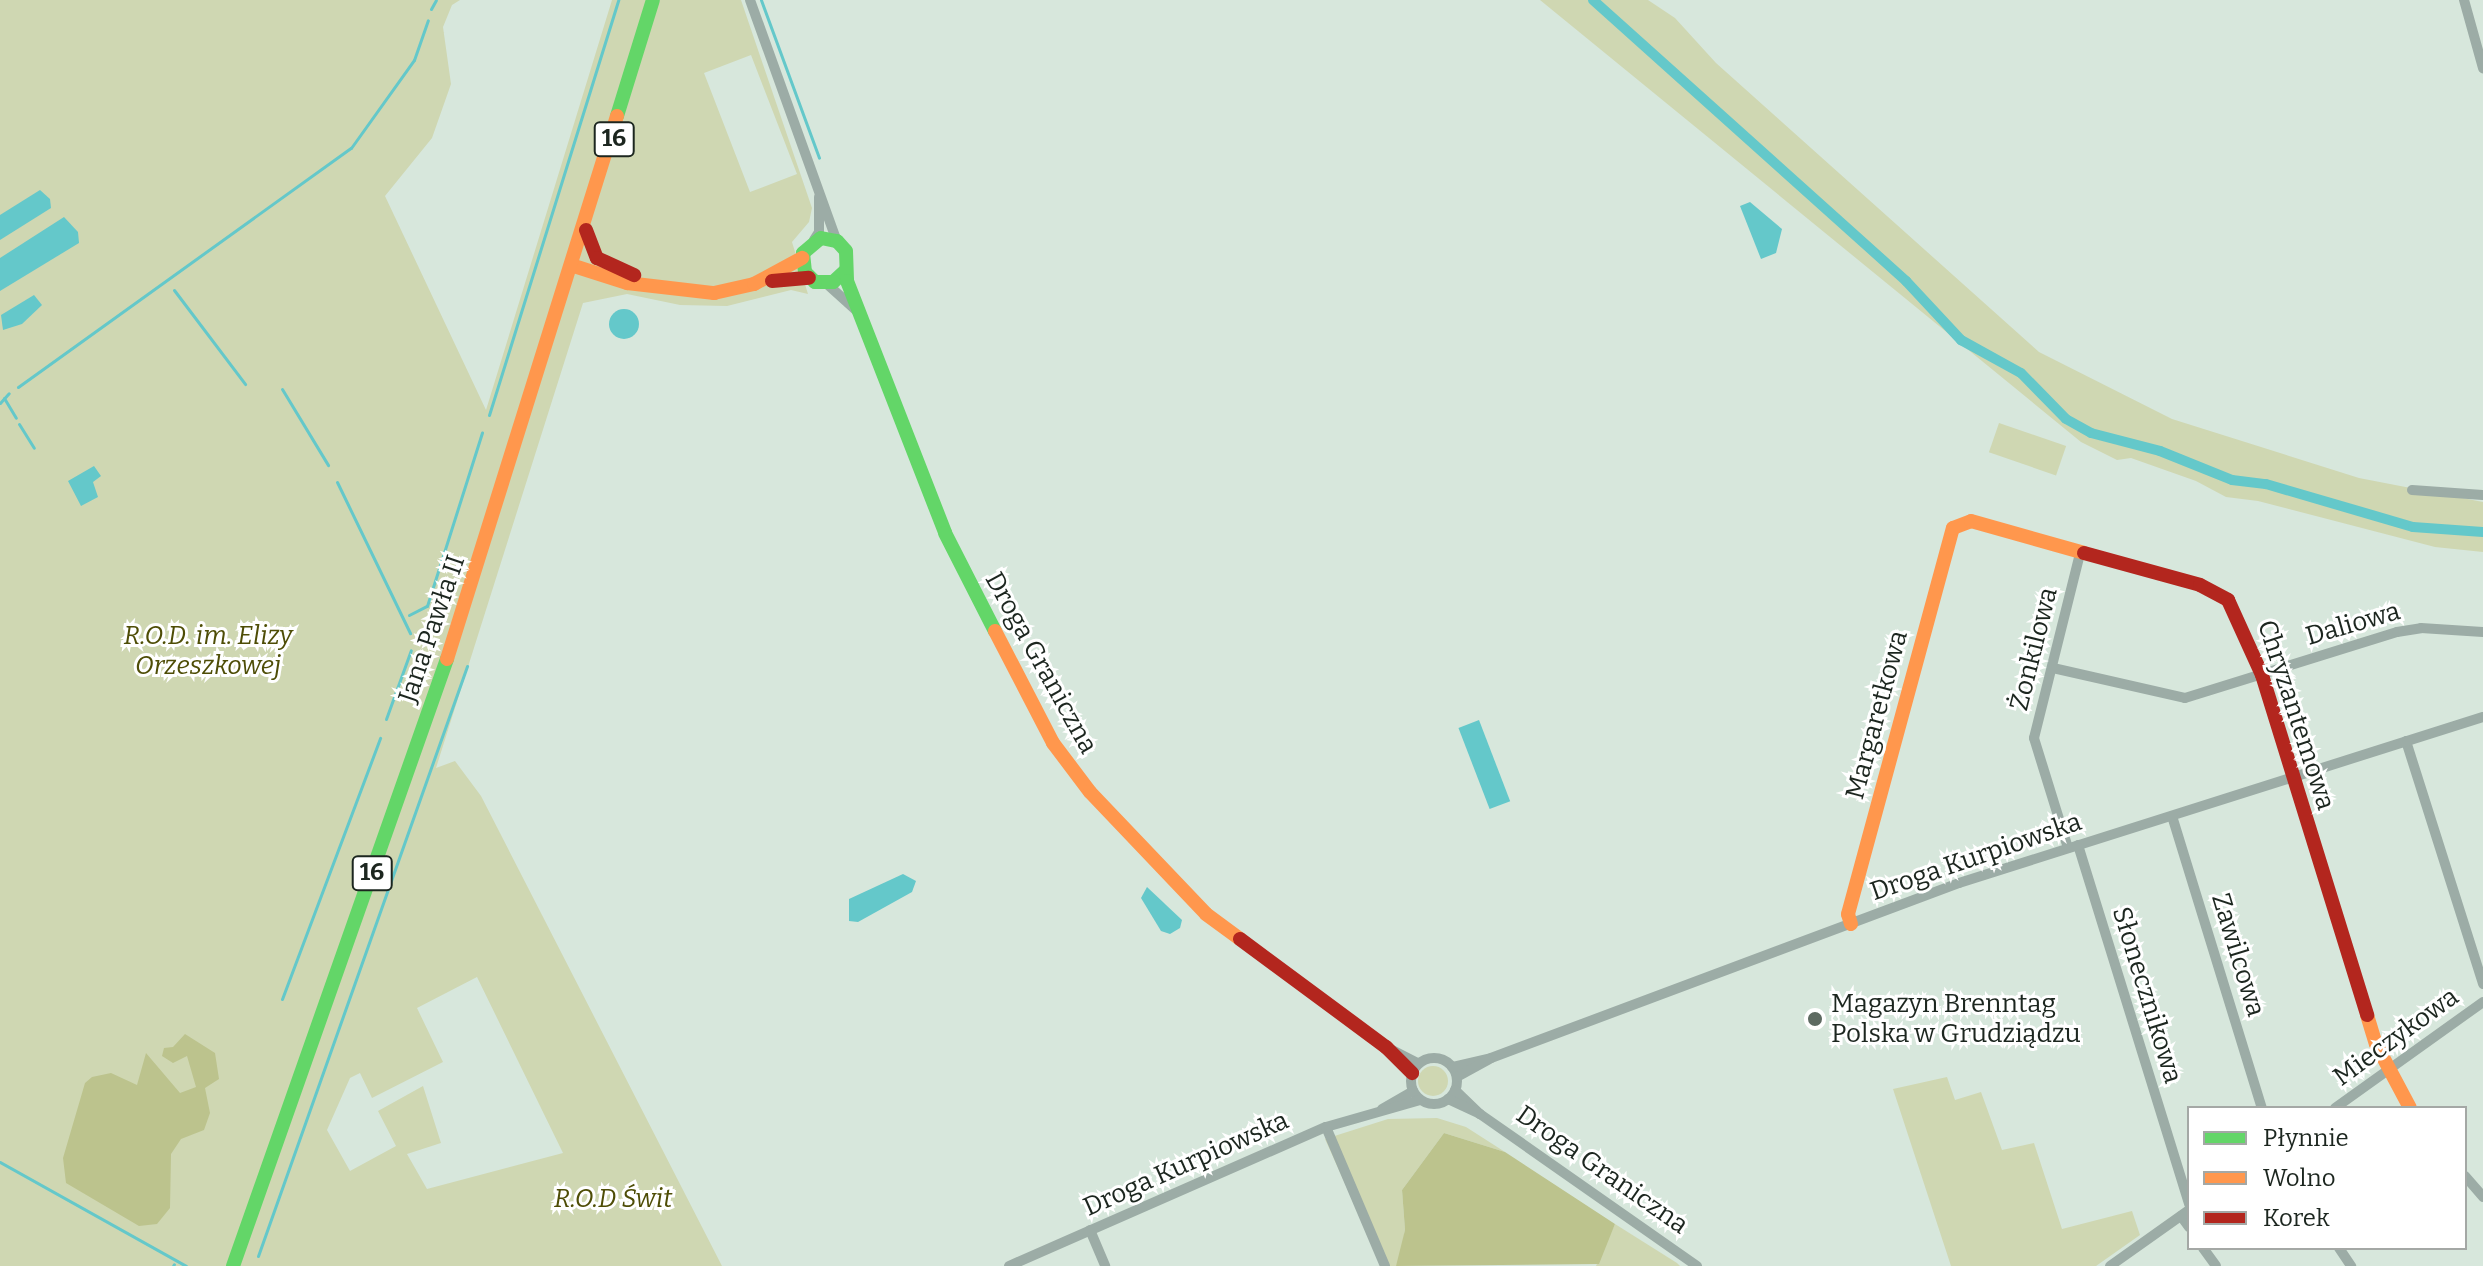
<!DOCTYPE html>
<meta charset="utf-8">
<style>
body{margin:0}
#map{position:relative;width:2483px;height:1266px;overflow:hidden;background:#d7e7dc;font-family:Bitter,serif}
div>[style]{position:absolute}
.green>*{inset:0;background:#cfd7b2;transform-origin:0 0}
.round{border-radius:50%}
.forest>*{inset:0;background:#bcc38d}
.water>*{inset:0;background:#64c8ca;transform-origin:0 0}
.stream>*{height:3px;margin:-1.5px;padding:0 1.5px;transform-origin:1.5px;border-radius:1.5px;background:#64c8ca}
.canal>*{height:10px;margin:-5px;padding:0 5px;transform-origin:5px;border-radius:5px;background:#64c8ca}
.street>*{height:10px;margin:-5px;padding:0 5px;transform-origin:5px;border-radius:5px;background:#9caca6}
.street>.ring{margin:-5px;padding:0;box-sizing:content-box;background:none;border:10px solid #9caca6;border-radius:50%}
.fast>*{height:14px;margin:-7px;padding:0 7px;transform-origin:7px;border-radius:7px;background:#63d668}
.slow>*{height:14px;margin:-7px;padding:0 7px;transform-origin:7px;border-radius:7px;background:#ff974d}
.jam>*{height:14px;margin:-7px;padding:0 7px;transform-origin:7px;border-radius:7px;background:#b3261e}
.dots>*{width:22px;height:22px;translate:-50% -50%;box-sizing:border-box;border:4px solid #fff;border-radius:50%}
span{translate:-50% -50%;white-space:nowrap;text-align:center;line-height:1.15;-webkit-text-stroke:6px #fff;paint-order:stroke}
.shield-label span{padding:2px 6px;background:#fff;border:2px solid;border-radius:6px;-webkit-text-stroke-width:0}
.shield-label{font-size:24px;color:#1c261f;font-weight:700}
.street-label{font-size:26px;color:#1c261f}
.park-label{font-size:26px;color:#4e4d06;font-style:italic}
.poi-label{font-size:26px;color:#1c261f}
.left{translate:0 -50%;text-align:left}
.legend{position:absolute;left:2187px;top:1106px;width:280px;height:144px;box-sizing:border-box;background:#fff;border:2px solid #a4a8a5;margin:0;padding:10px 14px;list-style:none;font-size:24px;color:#1c261f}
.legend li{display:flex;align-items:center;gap:16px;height:40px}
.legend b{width:40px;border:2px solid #a4a8a5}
</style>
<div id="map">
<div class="green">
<div style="clip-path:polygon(evenodd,0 0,460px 0,452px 5px,443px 27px,451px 84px,432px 138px,385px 196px,486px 410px,612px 0,741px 0,812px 208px,809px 222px,792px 242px,808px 294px,791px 290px,727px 306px,680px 305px,627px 294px,583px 303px,436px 768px,455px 761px,481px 796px,722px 1266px,0 1266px,0 0,751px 55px,797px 174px,750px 192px,704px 73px,751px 55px,0 0,477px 977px,563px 1153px,427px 1189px,407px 1154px,441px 1143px,423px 1086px,378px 1111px,396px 1146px,350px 1171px,327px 1130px,350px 1078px,360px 1073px,372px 1098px,443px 1062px,417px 1008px,477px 977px)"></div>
<div style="clip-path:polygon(1540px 0,1648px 0,1675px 18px,1716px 63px,2039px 352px,2172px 419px,2359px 478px,2483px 502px,2483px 552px,2435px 547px,2258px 501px,2226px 497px,2196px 481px,2131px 458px,2117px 460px,2081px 442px)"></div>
<div style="left:1999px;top:423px;width:71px;height:31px;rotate:19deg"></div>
<div class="round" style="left:1418px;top:1066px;width:30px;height:30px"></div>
<div style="clip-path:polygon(1947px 1077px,1955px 1100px,1981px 1092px,2002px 1150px,2034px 1143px,2062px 1229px,2132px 1211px,2140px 1235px,2096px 1266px,1951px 1266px,1893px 1089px)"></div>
<div style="clip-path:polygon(1437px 1118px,1466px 1127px,1505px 1152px,1444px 1133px,1402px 1190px,1405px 1230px,1400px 1259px,1396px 1266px,1382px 1266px,1325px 1139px,1388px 1119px)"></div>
<div style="clip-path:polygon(1615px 1224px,1677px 1263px,1680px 1266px,1596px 1266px)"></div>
</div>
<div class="forest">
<div style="clip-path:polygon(185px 1034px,215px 1053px,219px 1079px,205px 1088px,210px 1113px,204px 1130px,181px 1139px,171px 1154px,170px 1208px,157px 1224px,139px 1226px,66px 1183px,63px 1158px,85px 1083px,92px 1077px,111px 1073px,137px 1085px,146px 1053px,180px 1093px,196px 1087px,187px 1056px,173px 1063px,162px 1056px,164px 1048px,173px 1047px)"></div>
<div style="clip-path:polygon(1444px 1133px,1505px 1152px,1615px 1224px,1599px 1264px,1396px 1266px,1405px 1230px,1402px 1190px)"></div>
</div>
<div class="water">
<div style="clip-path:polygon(40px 190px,50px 199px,51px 208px,0 240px,0 215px)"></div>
<div style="clip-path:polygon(1750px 202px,1782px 229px,1776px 253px,1761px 259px,1740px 206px)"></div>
<div style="clip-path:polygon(64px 217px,78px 232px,79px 243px,0 291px,0 258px)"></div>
<div style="clip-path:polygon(34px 295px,42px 305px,22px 324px,3px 330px,1px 315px)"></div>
<div class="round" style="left:609px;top:309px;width:30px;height:30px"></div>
<div style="clip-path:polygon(94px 466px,101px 476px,93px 482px,98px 497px,81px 506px,68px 481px)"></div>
<div style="left:1479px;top:720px;width:87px;height:22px;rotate:69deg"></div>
<div style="clip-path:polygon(903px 874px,916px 881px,912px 892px,858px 922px,849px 921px,849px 899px)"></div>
<div style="clip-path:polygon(1147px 887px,1182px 920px,1180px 928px,1170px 934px,1161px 931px,1141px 898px)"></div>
</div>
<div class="stream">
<div style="left:761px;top:0;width:168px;rotate:69.8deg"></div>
<div style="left:431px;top:9px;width:10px;rotate:-61deg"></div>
<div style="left:174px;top:290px;width:118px;rotate:52.9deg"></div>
<div style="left:18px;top:387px;width:410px;rotate:-35.7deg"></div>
<div style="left:351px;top:148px;width:108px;rotate:-54.4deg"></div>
<div style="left:414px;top:60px;width:42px;rotate:-70.7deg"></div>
<div style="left:282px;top:389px;width:89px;rotate:58.8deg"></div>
<div style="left:4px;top:398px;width:23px;rotate:59deg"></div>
<div style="left:0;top:403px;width:13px;rotate:-48deg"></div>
<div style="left:489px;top:415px;width:435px;rotate:-72.7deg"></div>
<div style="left:19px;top:424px;width:28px;rotate:58deg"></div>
<div style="left:337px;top:482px;width:168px;rotate:64.2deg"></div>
<div style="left:409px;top:615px;width:20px;rotate:-27deg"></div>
<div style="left:427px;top:606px;width:182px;rotate:-72.4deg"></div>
<div style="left:386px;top:719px;width:73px;rotate:-70.1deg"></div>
<div style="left:282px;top:999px;width:279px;rotate:-69.4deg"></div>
<div style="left:0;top:1162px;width:213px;rotate:29.2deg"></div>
<div style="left:258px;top:1256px;width:626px;rotate:-70.49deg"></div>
<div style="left:173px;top:1266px;width:2px;rotate:-63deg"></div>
</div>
<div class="canal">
<div style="left:1593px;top:0;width:421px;rotate:41.9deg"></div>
<div style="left:1906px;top:281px;width:81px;rotate:47deg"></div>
<div style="left:1961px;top:340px;width:68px;rotate:28.8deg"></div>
<div style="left:2021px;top:373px;width:64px;rotate:45.6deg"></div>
<div style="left:2066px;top:419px;width:29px;rotate:29deg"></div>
<div style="left:2091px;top:433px;width:71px;rotate:14.6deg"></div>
<div style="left:2160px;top:451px;width:78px;rotate:21.9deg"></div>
<div style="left:2232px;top:480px;width:34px;rotate:7deg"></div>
<div style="left:2266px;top:484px;width:153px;rotate:16.3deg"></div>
<div style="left:2413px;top:527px;width:70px;rotate:4.1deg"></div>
</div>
<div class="street">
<div style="left:750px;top:0;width:256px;rotate:70.2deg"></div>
<div style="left:2464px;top:0;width:71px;rotate:74.4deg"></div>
<div style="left:814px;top:240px;width:9px;rotate:-58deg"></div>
<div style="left:819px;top:232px;width:35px;rotate:-90deg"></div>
<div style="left:827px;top:284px;width:38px;rotate:42deg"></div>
<div style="left:2412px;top:490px;width:71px;rotate:4deg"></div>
<div style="left:2053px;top:668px;width:135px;rotate:12.8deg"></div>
<div style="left:2185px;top:698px;width:222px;rotate:-17.3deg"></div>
<div style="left:2397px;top:632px;width:24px;rotate:-9deg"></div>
<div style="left:2421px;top:628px;width:62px;rotate:3.7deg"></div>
<div style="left:2406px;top:741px;width:255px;rotate:72.4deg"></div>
<div style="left:2172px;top:816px;width:306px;rotate:72.9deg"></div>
<div style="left:2078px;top:845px;width:376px;rotate:72.8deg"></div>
<div style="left:2068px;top:848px;width:115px;rotate:-107.2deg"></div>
<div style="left:2034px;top:738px;width:191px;rotate:-76deg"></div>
<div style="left:1388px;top:1048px;width:34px;rotate:27deg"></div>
<div class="ring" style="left:1411px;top:1058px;width:36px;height:36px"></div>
<div style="left:1452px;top:1067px;width:40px;rotate:-13deg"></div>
<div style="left:1491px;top:1058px;width:500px;rotate:-20.5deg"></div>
<div style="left:1959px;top:883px;width:550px;rotate:-17.58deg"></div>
<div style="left:1457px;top:1077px;width:37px;rotate:-29deg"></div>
<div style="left:1455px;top:1090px;width:35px;rotate:44deg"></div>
<div style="left:1480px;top:1114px;width:265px;rotate:35deg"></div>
<div style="left:1448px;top:1099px;width:35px;rotate:25deg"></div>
<div style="left:2335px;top:1108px;width:182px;rotate:-35.6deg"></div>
<div style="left:1382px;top:1109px;width:36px;rotate:-30deg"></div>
<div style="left:1326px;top:1127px;width:151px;rotate:67deg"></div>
<div style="left:2465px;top:1176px;width:28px;rotate:49deg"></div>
<div style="left:2181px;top:1216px;width:14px;rotate:54deg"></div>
<div style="left:1090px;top:1230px;width:39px;rotate:67deg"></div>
<div style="left:2203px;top:1248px;width:22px;rotate:54deg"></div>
<div style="left:2339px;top:1248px;width:22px;rotate:56deg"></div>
<div style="left:1009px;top:1266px;width:346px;rotate:-23.7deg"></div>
<div style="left:1326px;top:1127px;width:98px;rotate:-16deg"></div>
<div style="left:2110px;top:1266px;width:97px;rotate:-35.3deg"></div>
</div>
<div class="fast">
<div style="left:617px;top:116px;width:121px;rotate:-72.8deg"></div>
<div style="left:845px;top:271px;width:16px;rotate:137deg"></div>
<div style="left:833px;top:282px;width:18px;rotate:180deg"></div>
<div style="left:815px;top:282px;width:14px;rotate:-135deg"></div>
<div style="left:805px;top:272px;width:19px;rotate:-96deg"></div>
<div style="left:803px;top:253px;width:23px;rotate:-40deg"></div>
<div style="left:821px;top:238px;width:16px;rotate:11deg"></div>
<div style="left:837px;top:241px;width:13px;rotate:48deg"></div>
<div style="left:846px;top:251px;width:30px;rotate:88deg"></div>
<div style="left:847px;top:281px;width:270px;rotate:68.7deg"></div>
<div style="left:945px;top:533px;width:110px;rotate:63deg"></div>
<div style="left:233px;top:1266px;width:644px;rotate:-70.58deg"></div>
</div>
<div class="slow">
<div style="left:574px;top:266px;width:56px;rotate:17.8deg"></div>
<div style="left:627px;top:283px;width:88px;rotate:6.6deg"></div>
<div style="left:714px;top:293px;width:41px;rotate:-12.7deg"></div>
<div style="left:754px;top:284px;width:55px;rotate:-28.4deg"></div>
<div style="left:995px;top:631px;width:126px;rotate:62.6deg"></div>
<div style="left:1053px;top:743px;width:61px;rotate:52.9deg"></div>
<div style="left:1090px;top:792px;width:168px;rotate:46.4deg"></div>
<div style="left:1206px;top:914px;width:42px;rotate:36.3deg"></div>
<div style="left:447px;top:659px;width:569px;rotate:-72.62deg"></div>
<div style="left:1851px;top:924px;width:10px;rotate:-107deg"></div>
<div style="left:1848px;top:914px;width:400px;rotate:-74.8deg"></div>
<div style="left:1953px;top:528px;width:19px;rotate:-21deg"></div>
<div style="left:1971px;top:521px;width:117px;rotate:15.8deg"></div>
<div style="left:2367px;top:1015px;width:30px;rotate:73deg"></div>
<div style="left:2376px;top:1044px;width:72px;rotate:62deg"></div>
</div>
<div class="jam">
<div style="left:586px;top:230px;width:30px;rotate:69deg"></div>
<div style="left:597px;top:258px;width:41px;rotate:24.7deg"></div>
<div style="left:772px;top:281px;width:37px;rotate:-5deg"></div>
<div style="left:2084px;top:553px;width:120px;rotate:15.4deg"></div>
<div style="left:2200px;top:585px;width:32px;rotate:28deg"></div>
<div style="left:2228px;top:600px;width:82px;rotate:65.6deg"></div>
<div style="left:2262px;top:675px;width:356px;rotate:72.8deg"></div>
<div style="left:1240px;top:939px;width:182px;rotate:36.5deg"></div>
<div style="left:1386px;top:1047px;width:37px;rotate:45deg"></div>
</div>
<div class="dots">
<div style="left:1815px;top:1019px;background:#5d6a61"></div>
</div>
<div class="shield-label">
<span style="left:614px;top:139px">16</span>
<span style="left:372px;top:873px">16</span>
</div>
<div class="street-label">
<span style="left:2353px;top:624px;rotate:-16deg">Daliowa</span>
<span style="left:432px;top:629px;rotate:-71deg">Jana Pawła II</span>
<span style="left:2034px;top:649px;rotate:-76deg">Żonkilowa</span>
<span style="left:1041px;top:663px;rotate:61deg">Droga Graniczna</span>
<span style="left:1877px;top:715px;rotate:-75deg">Margaretkowa</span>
<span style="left:2296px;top:715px;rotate:72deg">Chryzantemowa</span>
<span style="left:1976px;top:857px;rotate:-19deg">Droga Kurpiowska</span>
<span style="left:2238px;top:955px;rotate:73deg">Zawilcowa</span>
<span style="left:2147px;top:995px;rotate:73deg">Słonecznikowa</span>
<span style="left:2396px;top:1037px;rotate:-36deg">Mieczykowa</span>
<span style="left:1186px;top:1164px;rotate:-24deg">Droga Kurpiowska</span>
<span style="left:1602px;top:1170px;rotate:35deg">Droga Graniczna</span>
</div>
<div class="park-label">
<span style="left:208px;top:651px">R.O.D. im. Elizy<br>Orzeszkowej</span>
<span style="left:613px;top:1199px">R.O.D Świt</span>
</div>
<div class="poi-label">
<span class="left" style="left:1831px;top:1019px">Magazyn Brenntag<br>Polska w Grudziądzu</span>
</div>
<ul class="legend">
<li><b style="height:10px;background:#63d668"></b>Płynnie</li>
<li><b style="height:10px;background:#ff974d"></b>Wolno</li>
<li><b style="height:10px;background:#b3261e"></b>Korek</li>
</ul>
</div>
